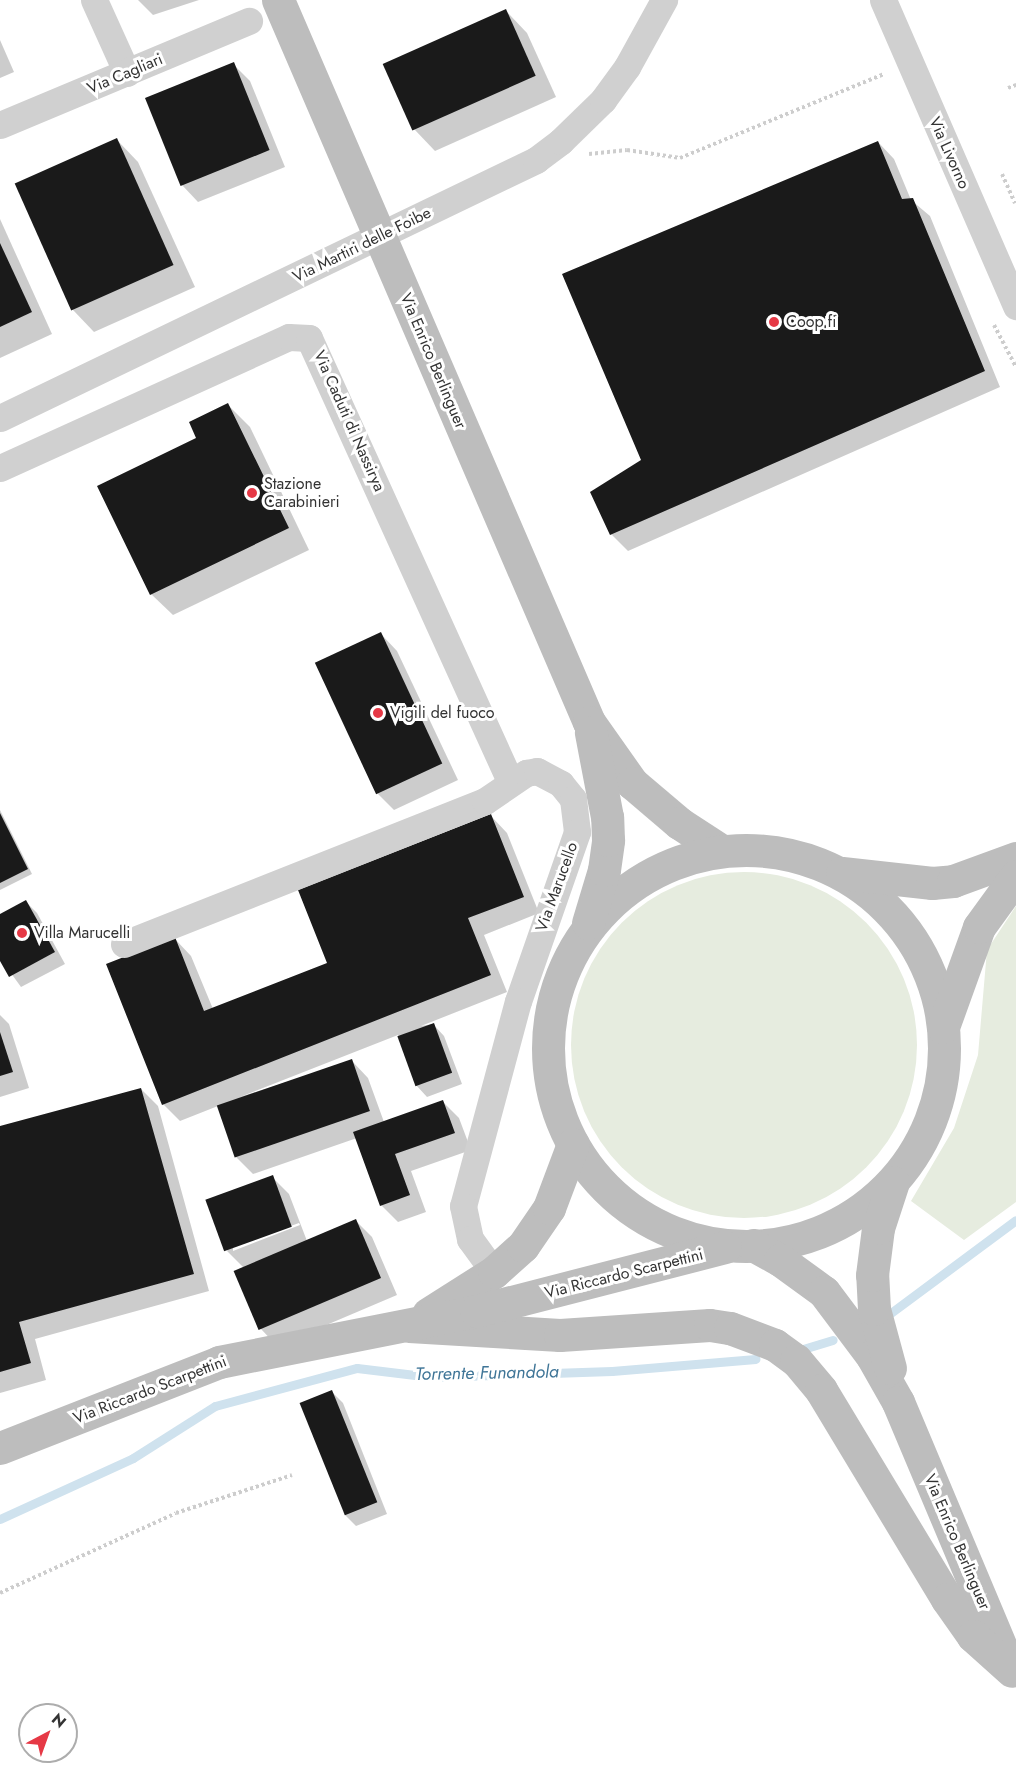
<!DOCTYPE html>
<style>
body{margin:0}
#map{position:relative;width:1016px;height:1781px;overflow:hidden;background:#fff;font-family:Jost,sans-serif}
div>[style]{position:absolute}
.green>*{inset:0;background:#e6ecdf}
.round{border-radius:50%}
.shadow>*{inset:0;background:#0003}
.stream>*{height:9px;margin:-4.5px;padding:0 4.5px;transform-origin:4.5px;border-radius:4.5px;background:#cfe2ee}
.building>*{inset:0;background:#1a1a1a;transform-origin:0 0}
.path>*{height:4px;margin-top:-2px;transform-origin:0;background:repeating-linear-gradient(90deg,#cdcdcd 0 3px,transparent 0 6px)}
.street>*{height:27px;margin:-13.5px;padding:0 13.5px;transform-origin:13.5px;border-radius:13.5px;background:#d0d0d0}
.secondary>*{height:33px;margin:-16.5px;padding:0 16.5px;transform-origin:16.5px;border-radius:16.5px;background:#bdbdbd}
.secondary>.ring{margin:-16.5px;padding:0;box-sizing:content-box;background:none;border:33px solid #bdbdbd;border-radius:50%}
.dots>*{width:16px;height:16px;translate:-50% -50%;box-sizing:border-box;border:3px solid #fff;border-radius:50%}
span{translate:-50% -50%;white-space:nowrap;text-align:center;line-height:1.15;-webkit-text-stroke:6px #fff;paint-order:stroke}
.street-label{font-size:16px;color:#333}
.poi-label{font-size:16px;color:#333}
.left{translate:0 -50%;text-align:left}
.water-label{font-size:18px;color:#3f7597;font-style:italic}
.north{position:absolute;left:18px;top:1703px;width:60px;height:60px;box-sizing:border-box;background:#fff;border:2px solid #adadad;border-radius:50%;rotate:41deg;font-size:16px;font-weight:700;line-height:24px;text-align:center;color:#333}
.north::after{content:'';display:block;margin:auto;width:21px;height:27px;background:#e63946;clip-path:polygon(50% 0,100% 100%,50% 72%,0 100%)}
</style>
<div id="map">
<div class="green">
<div class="round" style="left:571px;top:872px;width:346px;height:346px"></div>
<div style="clip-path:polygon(1016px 906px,1016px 1202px,964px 1240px,911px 1201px,954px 1128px,978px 1055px,987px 950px)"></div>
</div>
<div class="shadow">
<div style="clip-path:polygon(138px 0,199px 0,153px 15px)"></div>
<div style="clip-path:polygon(506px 11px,527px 33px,556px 97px,435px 151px,414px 129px)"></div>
<div style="clip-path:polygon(0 40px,14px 72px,0 78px)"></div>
<div style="clip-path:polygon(233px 64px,250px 81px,285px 167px,198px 202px,182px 185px)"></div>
<div style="clip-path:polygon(117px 140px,138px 162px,195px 287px,94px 332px,73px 310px)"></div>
<div style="clip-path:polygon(878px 142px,894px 159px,911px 200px,930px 216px,1000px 387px,628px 551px,611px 534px,643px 461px)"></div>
<div style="clip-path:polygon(0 219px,52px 334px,0 358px)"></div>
<div style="clip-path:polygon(228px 405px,250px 427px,309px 550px,173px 615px,151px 594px,198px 439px)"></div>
<div style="clip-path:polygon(381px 634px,397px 651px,458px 780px,394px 810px,377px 793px)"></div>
<div style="clip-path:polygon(0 810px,32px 874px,0 890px)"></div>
<div style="clip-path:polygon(491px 816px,507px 833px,539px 913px,484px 935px,507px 992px,421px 1026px,433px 1024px,444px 1036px,462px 1084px,427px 1097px,416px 1085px,398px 1035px,240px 1097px,352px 1061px,368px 1078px,384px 1122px,442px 1101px,459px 1118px,471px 1150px,411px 1171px,426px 1212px,398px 1222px,381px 1205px,357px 1138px,253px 1174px,236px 1157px,218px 1106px,180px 1121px,163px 1104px,175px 939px,191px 956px,213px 1009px,329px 963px)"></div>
<div style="clip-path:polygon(26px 902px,37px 913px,65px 964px,21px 987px,0 958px,0 915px)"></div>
<div style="clip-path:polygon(0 1015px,9px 1024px,29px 1088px,0 1097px)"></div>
<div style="clip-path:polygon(141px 1089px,158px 1106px,209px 1291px,35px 1339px,46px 1380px,0 1393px,0 1128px)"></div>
<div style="clip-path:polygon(evenodd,272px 1177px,289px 1194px,307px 1241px,355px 1220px,372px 1237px,397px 1295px,277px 1346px,261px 1329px,236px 1271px,244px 1268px,227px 1251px,272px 1177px,299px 1223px,300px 1225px,233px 1251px,233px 1247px,299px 1223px)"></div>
<div style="clip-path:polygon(332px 1392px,343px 1403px,387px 1514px,356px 1526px,344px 1514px)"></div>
</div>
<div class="stream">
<div style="left:888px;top:1315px;width:159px;rotate:-36.6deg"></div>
<div style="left:803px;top:1349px;width:31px;rotate:-17deg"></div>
<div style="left:0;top:1519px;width:146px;rotate:-24.6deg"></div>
<div style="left:133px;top:1458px;width:97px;rotate:-32.4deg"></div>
<div style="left:215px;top:1406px;width:147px;rotate:-15deg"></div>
<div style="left:357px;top:1368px;width:75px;rotate:6.9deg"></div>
<div style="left:431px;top:1377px;width:181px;rotate:-1.9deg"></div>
<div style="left:612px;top:1371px;width:144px;rotate:-4.8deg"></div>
</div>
<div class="building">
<div style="left:506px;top:9px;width:73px;height:135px;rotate:66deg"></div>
<div style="left:234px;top:62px;width:95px;height:96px;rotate:68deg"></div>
<div style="left:117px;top:138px;width:139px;height:112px;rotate:66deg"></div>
<div style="clip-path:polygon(878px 141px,902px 199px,913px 198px,985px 371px,610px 535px,590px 492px,641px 460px,562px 274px)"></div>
<div style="clip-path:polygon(0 243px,32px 312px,0 327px)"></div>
<div style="clip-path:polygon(228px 403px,289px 528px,150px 595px,97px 486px,196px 438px,189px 422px)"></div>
<div style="left:381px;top:632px;width:145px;height:73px;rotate:65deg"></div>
<div style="clip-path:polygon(0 813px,28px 869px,0 883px)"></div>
<div style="clip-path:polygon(491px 814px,524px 897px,468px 918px,491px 975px,162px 1105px,106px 964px,175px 937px,204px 1011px,327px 963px,298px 890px)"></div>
<div style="clip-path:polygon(26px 900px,55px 952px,9px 977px,0 961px,0 914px)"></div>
<div style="left:434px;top:1023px;width:53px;height:39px;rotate:70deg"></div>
<div style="clip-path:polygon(0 1032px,13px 1072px,0 1076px)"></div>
<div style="left:352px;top:1059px;width:55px;height:143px;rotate:71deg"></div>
<div style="clip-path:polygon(141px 1088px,194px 1274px,19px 1322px,31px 1363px,0 1372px,0 1126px)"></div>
<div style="clip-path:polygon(443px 1100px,455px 1133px,395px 1154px,410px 1195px,380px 1206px,353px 1132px)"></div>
<div style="left:273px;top:1175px;width:55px;height:72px;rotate:70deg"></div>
<div style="left:356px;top:1219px;width:64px;height:133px;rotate:67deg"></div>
<div style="left:332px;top:1390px;width:121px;height:35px;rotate:68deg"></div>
</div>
<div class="path">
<div style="left:1008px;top:88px;width:9px;rotate:-21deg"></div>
<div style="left:589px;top:154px;width:38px;rotate:-6deg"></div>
<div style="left:627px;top:150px;width:54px;rotate:8.6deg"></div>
<div style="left:680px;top:158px;width:221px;rotate:-22.4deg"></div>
<div style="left:1002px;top:174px;width:32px;rotate:66deg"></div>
<div style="left:994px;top:325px;width:47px;rotate:62.4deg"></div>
<div style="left:0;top:1593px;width:193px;rotate:-24.4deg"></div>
<div style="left:176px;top:1513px;width:122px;rotate:-18.1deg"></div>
</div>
<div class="street">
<div style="left:94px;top:0;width:80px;rotate:65.7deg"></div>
<div style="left:883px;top:0;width:334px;rotate:66.5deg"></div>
<div style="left:0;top:125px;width:270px;rotate:-22.7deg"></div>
<div style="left:0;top:418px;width:595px;rotate:-25.7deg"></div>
<div style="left:536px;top:160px;width:31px;rotate:-37deg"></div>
<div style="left:561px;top:141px;width:59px;rotate:-44.3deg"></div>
<div style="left:603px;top:100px;width:41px;rotate:-54deg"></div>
<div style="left:627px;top:67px;width:77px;rotate:-61.1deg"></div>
<div style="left:0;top:468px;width:317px;rotate:-24.4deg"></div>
<div style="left:289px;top:337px;width:20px;rotate:3deg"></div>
<div style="left:309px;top:338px;width:487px;rotate:65.6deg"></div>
<div style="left:124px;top:944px;width:388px;rotate:-21.6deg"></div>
<div style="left:485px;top:801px;width:50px;rotate:-34.3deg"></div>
<div style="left:526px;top:773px;width:11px;rotate:-10deg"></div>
<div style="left:537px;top:771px;width:27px;rotate:28deg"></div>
<div style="left:561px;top:784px;width:19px;rotate:51deg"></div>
<div style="left:573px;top:799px;width:33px;rotate:83deg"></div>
<div style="left:577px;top:832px;width:179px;rotate:109.2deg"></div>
<div style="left:518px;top:1001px;width:212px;rotate:105deg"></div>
<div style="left:463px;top:1206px;width:34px;rotate:78deg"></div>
<div style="left:470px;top:1239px;width:41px;rotate:54deg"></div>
</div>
<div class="secondary">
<div style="left:278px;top:0;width:786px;rotate:66.7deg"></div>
<div style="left:589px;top:722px;width:75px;rotate:54.8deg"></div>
<div style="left:632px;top:783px;width:62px;rotate:40.4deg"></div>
<div style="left:679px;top:823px;width:51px;rotate:33.1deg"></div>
<div class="ring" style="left:548px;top:850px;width:363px;height:363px"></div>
<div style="left:842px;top:873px;width:91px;rotate:6.3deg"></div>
<div style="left:932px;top:883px;width:21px;rotate:-5deg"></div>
<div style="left:953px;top:881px;width:67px;rotate:-20.1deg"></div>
<div style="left:588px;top:923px;width:55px;rotate:-73.2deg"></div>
<div style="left:604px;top:870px;width:30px;rotate:-82deg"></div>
<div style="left:608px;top:840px;width:23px;rotate:-92deg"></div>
<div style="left:607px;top:817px;width:86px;rotate:-100.8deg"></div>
<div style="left:943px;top:1027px;width:106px;rotate:-70.2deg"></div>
<div style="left:979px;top:927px;width:63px;rotate:-54deg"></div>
<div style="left:753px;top:1245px;width:31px;rotate:29deg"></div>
<div style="left:780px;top:1260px;width:54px;rotate:36deg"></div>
<div style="left:824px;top:1292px;width:80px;rotate:53.1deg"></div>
<div style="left:872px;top:1356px;width:53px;rotate:60.5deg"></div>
<div style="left:898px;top:1402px;width:281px;rotate:67.2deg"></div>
<div style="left:428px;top:1314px;width:78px;rotate:-32.5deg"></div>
<div style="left:494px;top:1272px;width:39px;rotate:-42deg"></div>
<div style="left:523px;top:1246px;width:46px;rotate:-55.6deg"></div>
<div style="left:549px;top:1208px;width:68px;rotate:-69.4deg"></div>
<div style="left:409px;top:1326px;width:151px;rotate:3.4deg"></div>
<div style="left:560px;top:1335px;width:150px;rotate:-3.8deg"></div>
<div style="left:710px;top:1325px;width:20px;rotate:9deg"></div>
<div style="left:730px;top:1328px;width:48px;rotate:20.7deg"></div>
<div style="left:775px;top:1345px;width:26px;rotate:36deg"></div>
<div style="left:796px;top:1360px;width:39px;rotate:50deg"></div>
<div style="left:821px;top:1390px;width:244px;rotate:58.9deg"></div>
<div style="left:947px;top:1599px;width:45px;rotate:54.9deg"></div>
<div style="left:973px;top:1636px;width:52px;rotate:41.9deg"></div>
<div style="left:890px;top:1368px;width:61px;rotate:-105.2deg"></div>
<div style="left:874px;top:1309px;width:34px;rotate:-93deg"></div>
<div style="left:872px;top:1275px;width:47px;rotate:-82.7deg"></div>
<div style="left:878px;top:1228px;width:48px;rotate:-71.9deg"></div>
<div style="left:0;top:1448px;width:235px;rotate:-21.4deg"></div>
<div style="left:219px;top:1362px;width:262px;rotate:-11.2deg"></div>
<div style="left:476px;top:1311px;width:257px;rotate:-14.4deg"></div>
</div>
<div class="dots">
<div style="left:774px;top:322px;background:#e63946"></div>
<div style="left:252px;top:493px;background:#e63946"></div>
<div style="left:378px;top:713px;background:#e63946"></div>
<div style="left:22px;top:933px;background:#e63946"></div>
</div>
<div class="street-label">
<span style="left:125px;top:74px;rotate:-23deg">Via Cagliari</span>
<span style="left:949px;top:153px;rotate:66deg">Via Livorno</span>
<span style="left:362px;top:245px;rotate:-26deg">Via Martiri delle Foibe</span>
<span style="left:433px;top:361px;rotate:67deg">Via Enrico Berlinguer</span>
<span style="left:349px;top:421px;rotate:66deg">Via Caduti di Nassirya</span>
<span style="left:557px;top:887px;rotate:-70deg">Via Marucello</span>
<span style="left:624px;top:1274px;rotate:-14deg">Via Riccardo Scarpettini</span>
<span style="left:150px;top:1390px;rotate:-21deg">Via Riccardo Scarpettini</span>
<span style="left:957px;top:1542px;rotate:67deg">Via Enrico Berlinguer</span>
</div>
<div class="poi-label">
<span class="left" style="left:786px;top:322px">Coop.fi</span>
<span class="left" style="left:264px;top:493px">Stazione<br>Carabinieri</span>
<span class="left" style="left:390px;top:713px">Vigili del fuoco</span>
<span class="left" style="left:34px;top:933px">Villa Marucelli</span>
</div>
<div class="water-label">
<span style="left:487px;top:1373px;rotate:-1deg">Torrente Funandola</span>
</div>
<div class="north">N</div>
</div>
